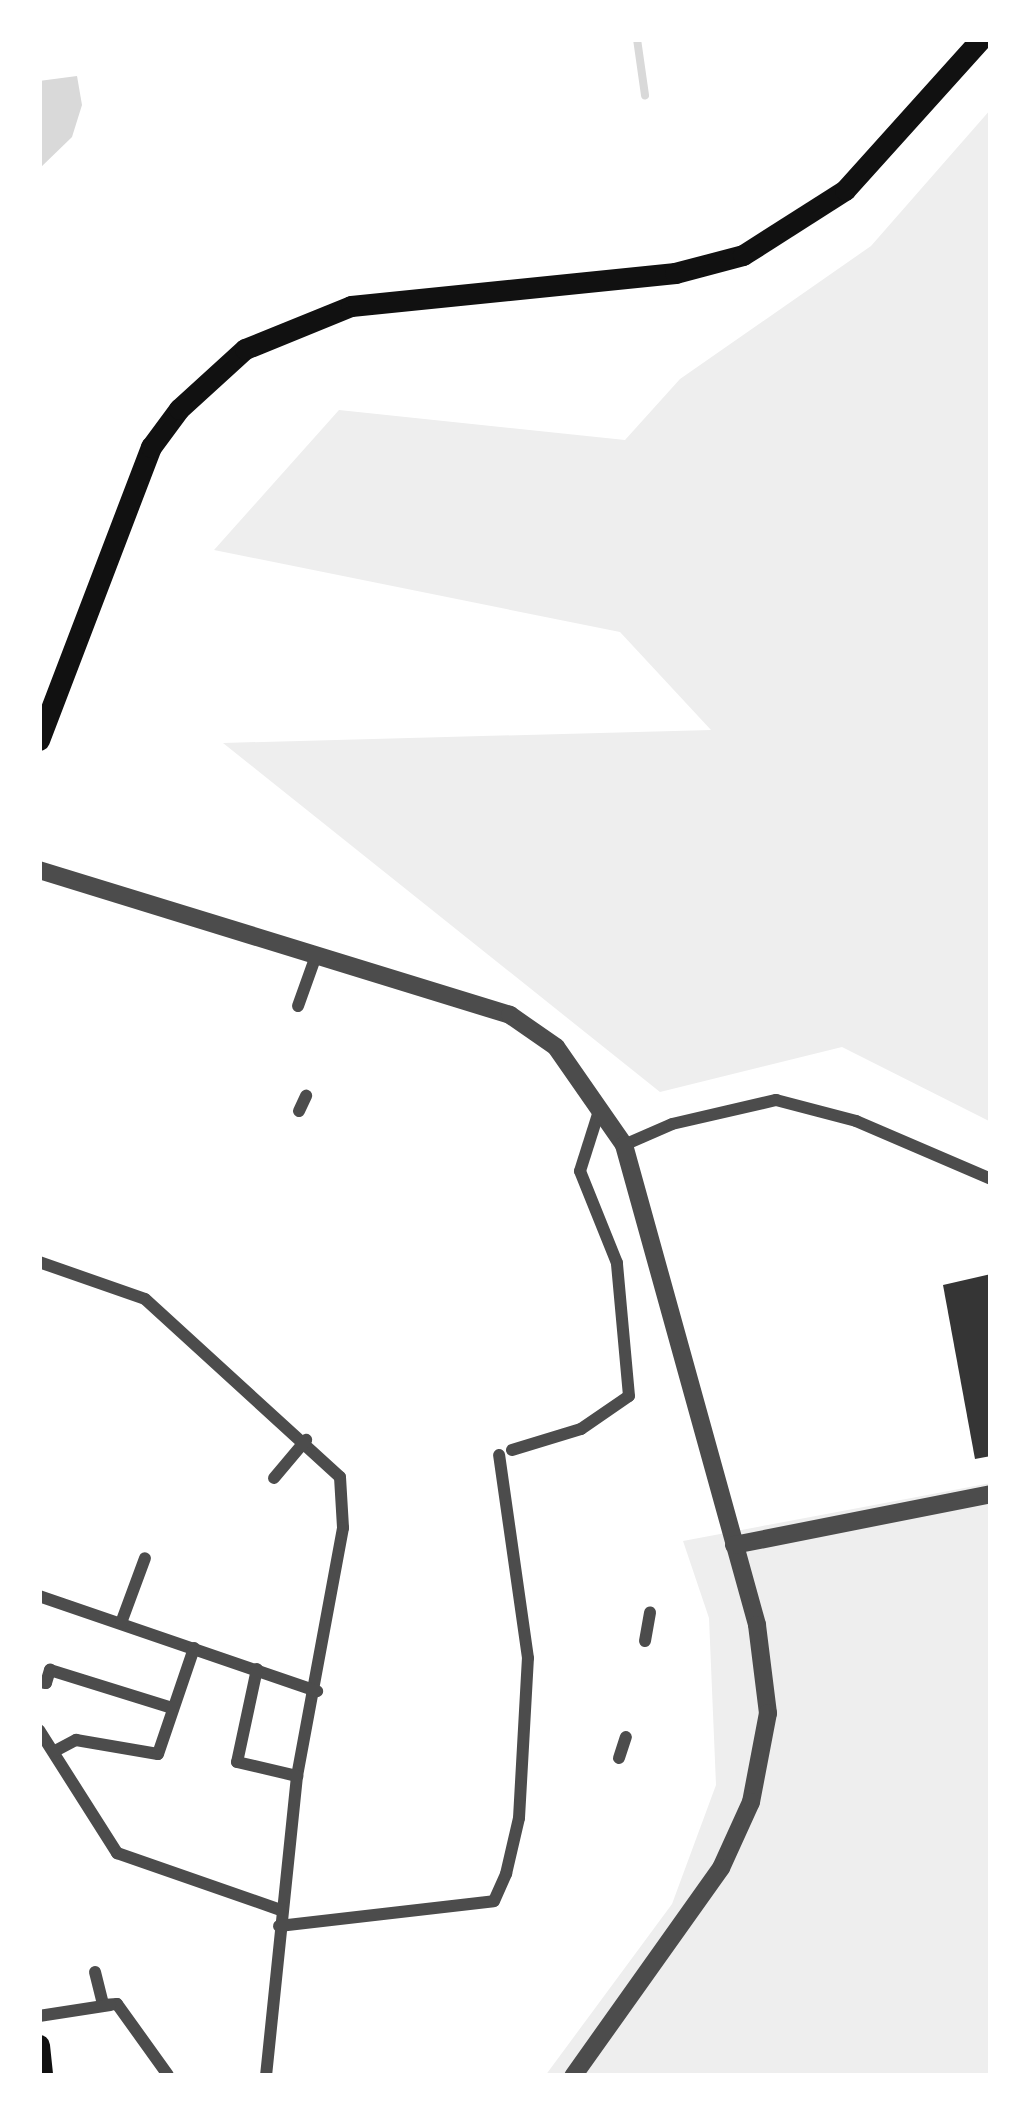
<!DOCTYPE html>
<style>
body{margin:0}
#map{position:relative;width:1030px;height:2115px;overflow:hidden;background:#fff;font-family:"Varela Round",sans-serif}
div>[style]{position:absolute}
.green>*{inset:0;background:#eee}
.water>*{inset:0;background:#d9d9d9}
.stream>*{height:8px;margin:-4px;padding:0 4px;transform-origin:4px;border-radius:4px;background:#d9d9d9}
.building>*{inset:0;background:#353535}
.minor>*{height:12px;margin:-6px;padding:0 6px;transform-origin:6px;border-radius:6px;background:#4c4c4c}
.tertiary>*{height:18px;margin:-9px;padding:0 9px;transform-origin:9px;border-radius:9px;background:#4c4c4c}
.secondary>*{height:21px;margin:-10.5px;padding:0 10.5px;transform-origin:10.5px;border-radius:10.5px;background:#111}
span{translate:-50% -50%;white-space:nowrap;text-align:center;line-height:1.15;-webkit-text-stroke:12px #fff;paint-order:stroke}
.frame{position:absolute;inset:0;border:42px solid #fff;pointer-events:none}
</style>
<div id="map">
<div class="green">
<div style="clip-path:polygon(991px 109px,991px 1122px,842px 1047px,660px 1092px,223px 743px,711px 730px,620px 632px,214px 550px,339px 410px,625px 440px,680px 379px,871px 246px)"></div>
<div style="clip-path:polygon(991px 1483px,991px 2076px,545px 2076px,672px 1904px,716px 1785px,709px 1618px,683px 1541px)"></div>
</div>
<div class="water">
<div style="clip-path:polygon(77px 76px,82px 105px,72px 137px,39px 169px,39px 81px)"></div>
</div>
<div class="stream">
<div style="left:637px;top:39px;width:57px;rotate:81.9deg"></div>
</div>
<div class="building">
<div style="clip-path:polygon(991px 1274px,991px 1456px,975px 1459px,943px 1285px)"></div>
</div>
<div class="minor">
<div style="left:298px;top:1006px;width:56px;rotate:-70.3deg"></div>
<div style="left:299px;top:1111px;width:17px;rotate:-65deg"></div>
<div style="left:624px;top:1145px;width:52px;rotate:-23.6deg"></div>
<div style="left:672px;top:1124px;width:107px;rotate:-13deg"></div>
<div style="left:776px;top:1100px;width:83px;rotate:14.7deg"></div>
<div style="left:856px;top:1121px;width:147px;rotate:23.2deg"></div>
<div style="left:39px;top:1262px;width:112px;rotate:19.2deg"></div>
<div style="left:145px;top:1299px;width:264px;rotate:42.4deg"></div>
<div style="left:340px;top:1477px;width:51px;rotate:86.6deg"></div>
<div style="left:343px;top:1528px;width:252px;rotate:100.5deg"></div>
<div style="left:297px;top:1776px;width:302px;rotate:95.9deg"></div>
<div style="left:512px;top:1450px;width:72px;rotate:-16.9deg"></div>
<div style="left:581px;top:1429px;width:58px;rotate:-34.5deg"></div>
<div style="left:629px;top:1396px;width:134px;rotate:-95.2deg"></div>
<div style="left:617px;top:1263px;width:99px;rotate:-111.9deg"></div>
<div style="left:580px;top:1171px;width:66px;rotate:-72.4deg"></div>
<div style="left:274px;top:1478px;width:50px;rotate:-49.9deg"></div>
<div style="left:39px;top:1596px;width:294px;rotate:18.9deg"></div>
<div style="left:121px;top:1623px;width:69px;rotate:-69.7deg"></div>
<div style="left:645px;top:1641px;width:29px;rotate:-80deg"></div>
<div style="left:257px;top:1669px;width:95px;rotate:102.1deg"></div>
<div style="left:237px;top:1762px;width:62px;rotate:13.1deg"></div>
<div style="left:39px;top:1682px;width:7px;rotate:8deg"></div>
<div style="left:46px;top:1683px;width:14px;rotate:-73deg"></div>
<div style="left:50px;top:1670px;width:128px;rotate:17.3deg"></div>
<div style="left:39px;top:1730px;width:146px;rotate:57.6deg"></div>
<div style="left:117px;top:1853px;width:174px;rotate:19.2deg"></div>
<div style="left:55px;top:1751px;width:24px;rotate:-28deg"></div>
<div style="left:76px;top:1740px;width:83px;rotate:9.7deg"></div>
<div style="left:158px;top:1754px;width:112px;rotate:-71.2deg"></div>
<div style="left:619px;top:1758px;width:22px;rotate:-72deg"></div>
<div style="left:279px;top:1926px;width:216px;rotate:-6.6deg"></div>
<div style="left:494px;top:1901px;width:30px;rotate:-66deg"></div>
<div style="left:506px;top:1874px;width:57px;rotate:-76.9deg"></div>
<div style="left:519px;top:1818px;width:160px;rotate:-86.8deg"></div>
<div style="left:528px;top:1658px;width:205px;rotate:-98.1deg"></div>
<div style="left:95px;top:1972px;width:34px;rotate:76deg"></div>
<div style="left:103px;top:2005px;width:14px;rotate:-4deg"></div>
<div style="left:117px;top:2004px;width:87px;rotate:54.3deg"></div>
<div style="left:39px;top:2016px;width:72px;rotate:-8.8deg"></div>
</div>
<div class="tertiary">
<div style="left:39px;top:870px;width:493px;rotate:17.1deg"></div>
<div style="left:510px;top:1015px;width:56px;rotate:34.8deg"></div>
<div style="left:556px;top:1047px;width:119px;rotate:55.2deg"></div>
<div style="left:624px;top:1145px;width:498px;rotate:74.5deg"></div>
<div style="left:757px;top:1625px;width:89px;rotate:82.9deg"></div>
<div style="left:768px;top:1713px;width:91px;rotate:100.8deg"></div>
<div style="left:751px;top:1802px;width:72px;rotate:114.4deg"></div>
<div style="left:721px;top:1868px;width:255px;rotate:125.4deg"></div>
<div style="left:734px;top:1545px;width:262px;rotate:-11.2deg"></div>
</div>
<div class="secondary">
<div style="left:39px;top:740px;width:314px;rotate:-69.1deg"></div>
<div style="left:151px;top:447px;width:47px;rotate:-53.6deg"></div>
<div style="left:179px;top:409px;width:89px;rotate:-42.3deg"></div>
<div style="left:245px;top:349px;width:114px;rotate:-22.1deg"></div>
<div style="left:351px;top:306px;width:326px;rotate:-5.8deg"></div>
<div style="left:675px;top:273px;width:70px;rotate:-14.8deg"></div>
<div style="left:743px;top:255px;width:121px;rotate:-32.5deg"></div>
<div style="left:845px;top:190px;width:203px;rotate:-48deg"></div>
<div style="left:39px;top:2045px;width:31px;rotate:84deg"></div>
</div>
<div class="frame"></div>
</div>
